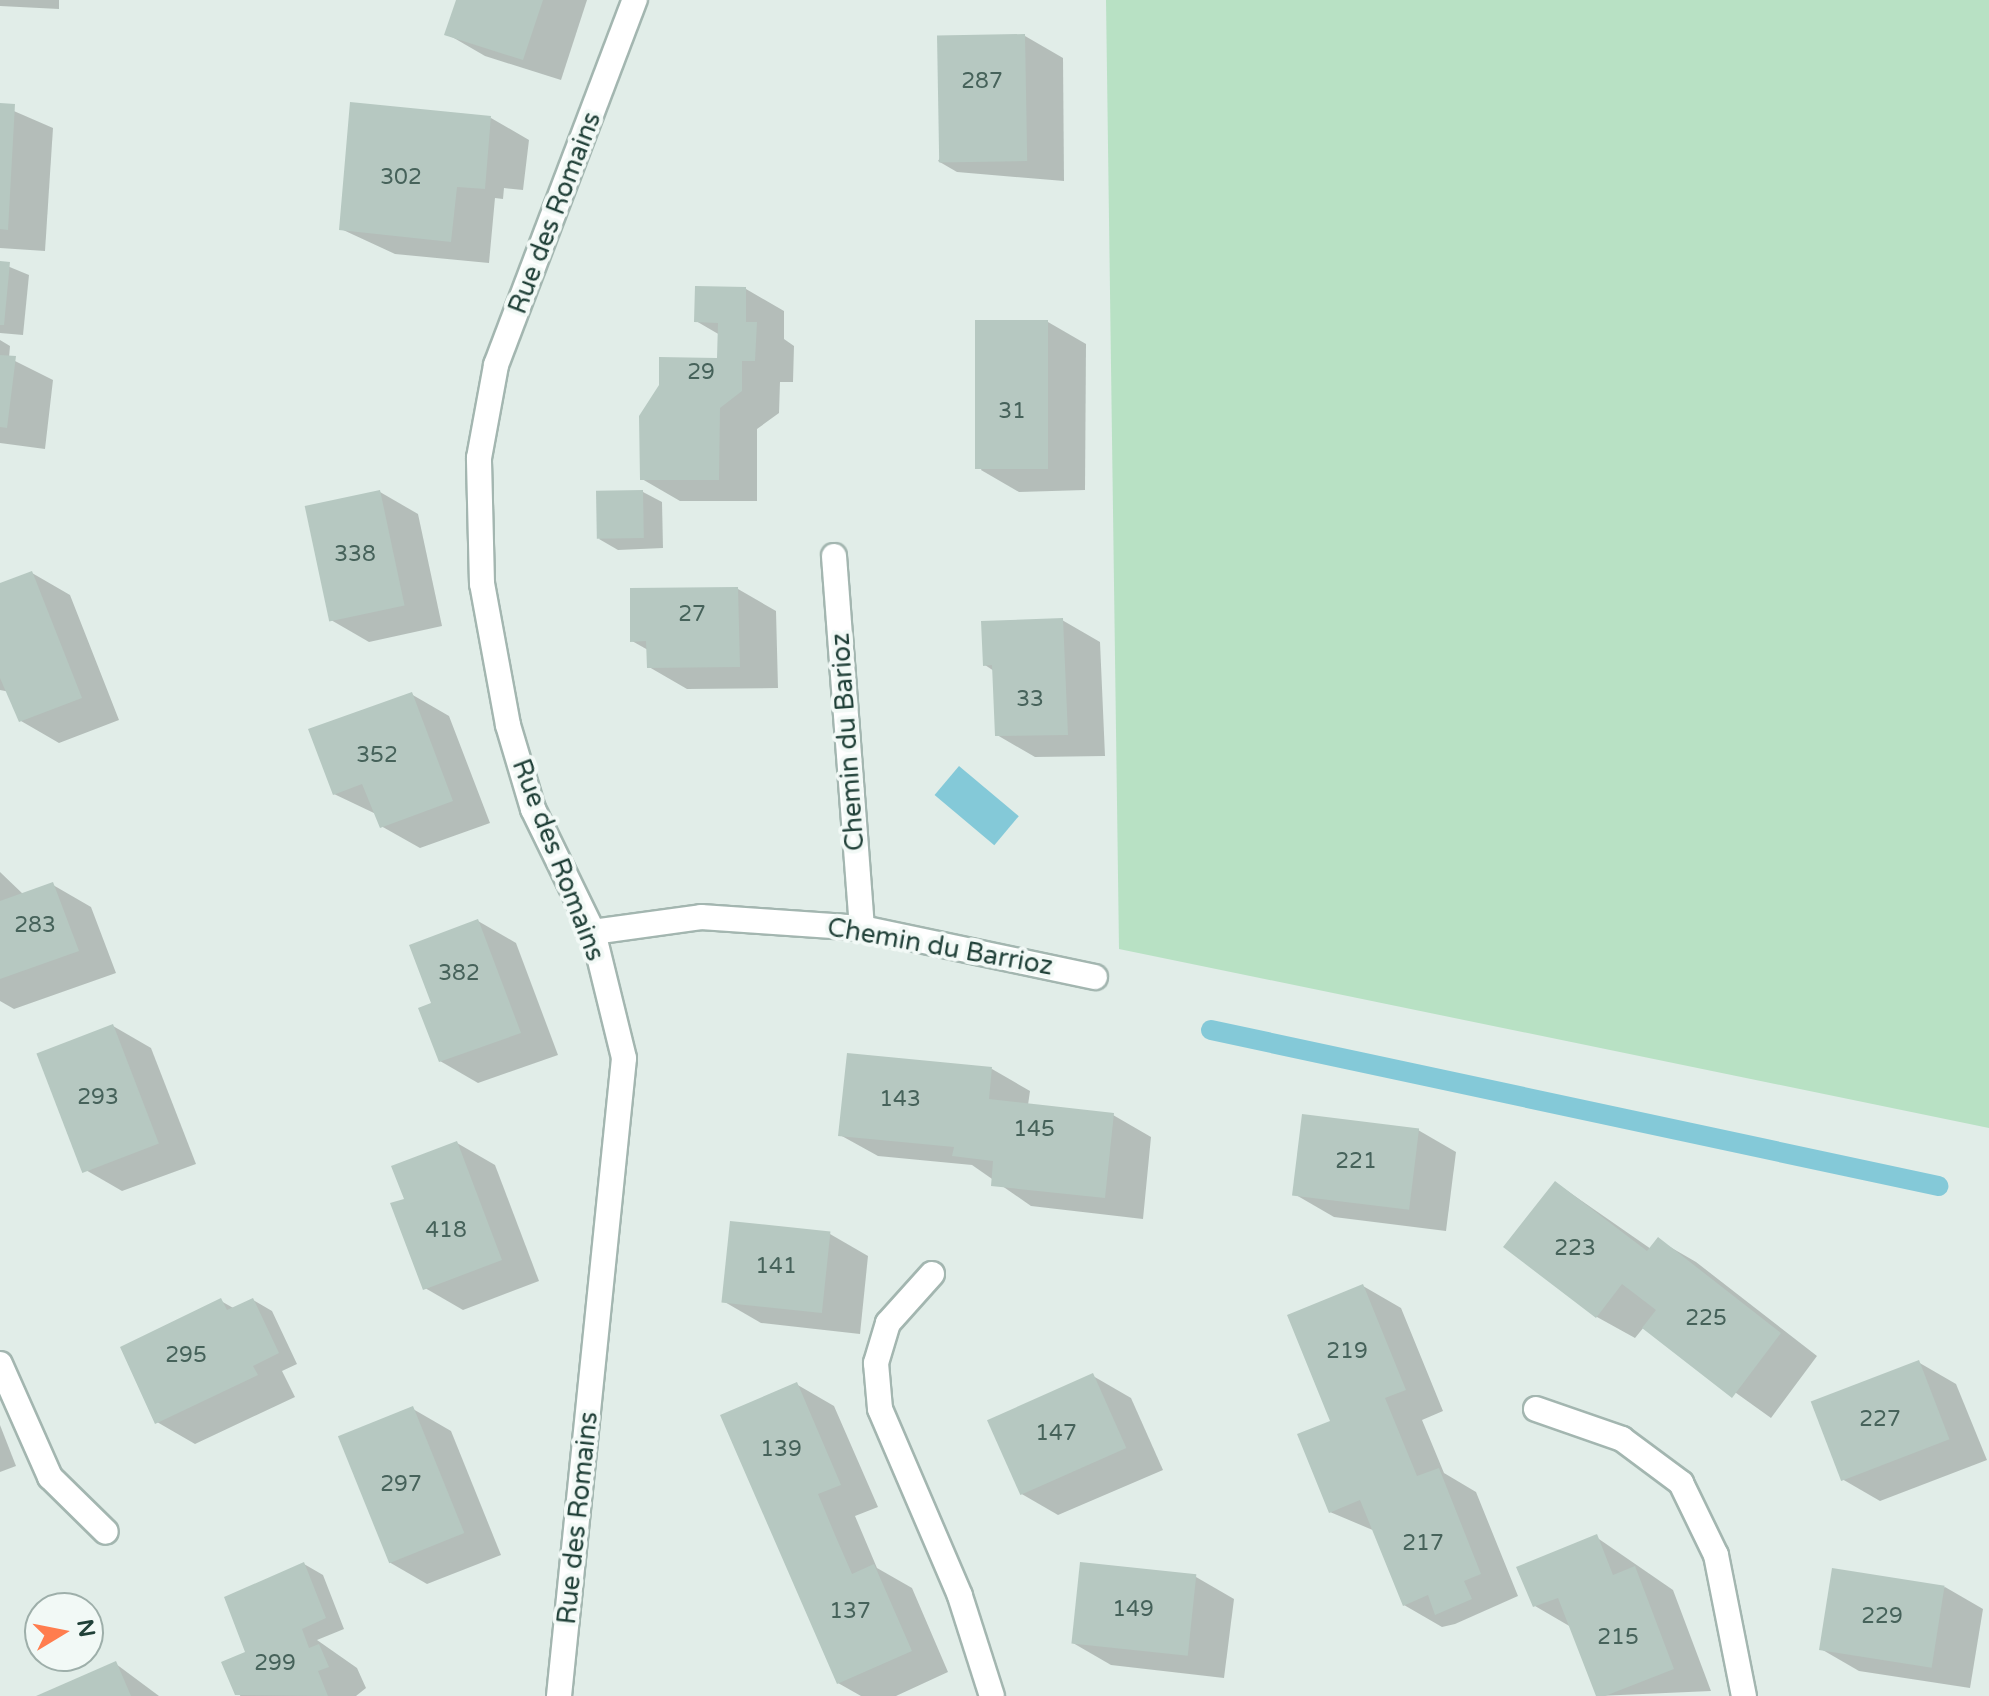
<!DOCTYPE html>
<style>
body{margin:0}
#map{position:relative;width:1989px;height:1696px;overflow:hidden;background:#e1ede8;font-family:"Varela Round",sans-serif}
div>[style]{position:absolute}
.green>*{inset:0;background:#b8e1c4}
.water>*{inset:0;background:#84c9d8;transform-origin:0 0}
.shadow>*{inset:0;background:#0003}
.stream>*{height:20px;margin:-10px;padding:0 10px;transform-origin:10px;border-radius:10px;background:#84c9d8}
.building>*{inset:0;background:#b6c8c1;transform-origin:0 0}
.roads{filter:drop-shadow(2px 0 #a3b6b0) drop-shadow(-2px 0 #a3b6b0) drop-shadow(0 2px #a3b6b0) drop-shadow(0 -2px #a3b6b0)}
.service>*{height:24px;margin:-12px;padding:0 12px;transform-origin:12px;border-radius:12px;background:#fff}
.minor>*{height:24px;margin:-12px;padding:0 12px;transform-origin:12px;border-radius:12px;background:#fff}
.tertiary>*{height:24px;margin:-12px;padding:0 12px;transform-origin:12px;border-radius:12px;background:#fff}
span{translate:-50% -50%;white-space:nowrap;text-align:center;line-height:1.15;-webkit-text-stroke:8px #f2f9f6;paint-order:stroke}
.number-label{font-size:22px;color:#46625a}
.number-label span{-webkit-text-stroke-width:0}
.street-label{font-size:26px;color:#204038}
.north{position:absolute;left:24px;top:1592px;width:80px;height:80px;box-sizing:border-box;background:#f2f9f6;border:2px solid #9eafaa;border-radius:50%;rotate:80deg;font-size:22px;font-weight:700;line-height:32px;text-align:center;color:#204038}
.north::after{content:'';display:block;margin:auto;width:28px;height:36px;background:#ff7d4e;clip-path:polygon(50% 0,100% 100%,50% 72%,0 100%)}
</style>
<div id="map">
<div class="green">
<div style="clip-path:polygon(1106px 0,1989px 0,1989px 1128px,1119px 949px)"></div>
</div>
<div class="water">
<div style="left:959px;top:766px;width:78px;height:38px;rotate:40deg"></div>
</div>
<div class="shadow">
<div style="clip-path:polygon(0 0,59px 0,59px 9px,0 6px)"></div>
<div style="clip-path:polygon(458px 0,587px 0,561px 80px,485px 56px,447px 34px)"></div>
<div style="clip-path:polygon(1025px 36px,1063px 58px,1064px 181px,957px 172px,938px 161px)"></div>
<div style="clip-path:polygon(0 105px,53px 128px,45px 251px,0 248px)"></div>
<div style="clip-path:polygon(491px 118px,529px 140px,523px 190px,504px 188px,503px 199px,495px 198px,489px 263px,395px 254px,341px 229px)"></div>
<div style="clip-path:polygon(0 263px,29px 275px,23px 335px,0 333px)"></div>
<div style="clip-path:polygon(746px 289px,784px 311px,784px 339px,794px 346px,793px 382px,780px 382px,779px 413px,757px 429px,757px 501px,680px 501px,642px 479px,719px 360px,720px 335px,696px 321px)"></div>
<div style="clip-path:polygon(1048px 322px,1086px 344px,1085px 490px,1019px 492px,981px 470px)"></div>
<div style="clip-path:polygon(0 340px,10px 346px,9px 358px,53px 380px,45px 449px,0 443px)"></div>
<div style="clip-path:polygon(380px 492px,418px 514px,442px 626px,369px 642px,331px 620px)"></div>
<div style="clip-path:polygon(643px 492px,662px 502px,663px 548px,618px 550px,599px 539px)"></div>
<div style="clip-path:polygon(32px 573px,70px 595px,119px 720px,59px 743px,21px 721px,10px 692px,0 690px,0 585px)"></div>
<div style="clip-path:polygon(738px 589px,776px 611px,778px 688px,687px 689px,649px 667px,648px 650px,632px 641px)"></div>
<div style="clip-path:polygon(1062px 620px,1100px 642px,1105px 756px,1035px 757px,997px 735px,994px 671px,985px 665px)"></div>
<div style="clip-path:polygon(411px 694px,449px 716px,490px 823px,420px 848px,381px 826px,376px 814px,334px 794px)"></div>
<div style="clip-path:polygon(0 872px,24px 895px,53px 885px,91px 907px,116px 973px,14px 1009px,0 1001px)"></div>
<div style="clip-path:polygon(478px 921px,516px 943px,558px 1055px,478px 1083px,440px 1061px,434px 1004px)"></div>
<div style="clip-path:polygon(113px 1026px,151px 1048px,196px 1164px,122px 1191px,84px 1169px)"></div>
<div style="clip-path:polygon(992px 1069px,1030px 1091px,1028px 1105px,1113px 1115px,1151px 1137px,1143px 1219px,1031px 1206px,972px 1165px,878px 1156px,840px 1135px)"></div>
<div style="clip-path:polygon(1418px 1130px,1456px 1152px,1446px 1231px,1334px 1217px,1296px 1195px)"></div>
<div style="clip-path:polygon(457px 1143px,495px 1165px,539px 1281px,463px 1310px,425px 1288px,406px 1200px)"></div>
<div style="clip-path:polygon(1556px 1183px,1651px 1249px,1658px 1240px,1696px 1262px,1817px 1356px,1771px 1418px,1644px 1327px,1635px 1338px,1597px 1317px)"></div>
<div style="clip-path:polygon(830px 1234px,868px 1256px,860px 1334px,761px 1323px,723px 1301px)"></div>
<div style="clip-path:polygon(1363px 1286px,1401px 1308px,1443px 1411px,1422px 1420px,1444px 1473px,1476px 1492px,1518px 1596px,1455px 1624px,1442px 1627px,1404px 1605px,1375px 1531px,1330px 1512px,1332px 1422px)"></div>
<div style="clip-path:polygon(253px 1300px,272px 1311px,297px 1364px,282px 1371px,295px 1397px,195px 1444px,157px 1422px,221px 1301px,235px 1309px)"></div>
<div style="clip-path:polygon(1918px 1362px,1956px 1384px,1987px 1460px,1880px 1501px,1842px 1479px)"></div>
<div style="clip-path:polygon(1093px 1376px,1131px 1398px,1163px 1470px,1058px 1515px,1020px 1493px)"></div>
<div style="clip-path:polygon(796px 1384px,834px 1406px,878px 1507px,855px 1516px,877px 1568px,912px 1588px,948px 1672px,896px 1696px,861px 1696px,838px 1683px)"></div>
<div style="clip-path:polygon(413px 1409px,451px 1431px,501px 1555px,427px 1584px,389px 1562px)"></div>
<div style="clip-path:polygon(0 1425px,16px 1466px,0 1472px)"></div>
<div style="clip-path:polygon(1596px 1537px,1673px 1590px,1711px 1691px,1598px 1696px,1571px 1627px,1535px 1606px)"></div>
<div style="clip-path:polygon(304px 1564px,323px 1575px,344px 1629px,317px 1640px,357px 1668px,366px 1688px,356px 1696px,240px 1696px,250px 1652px)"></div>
<div style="clip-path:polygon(1082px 1564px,1196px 1577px,1234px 1599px,1224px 1678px,1111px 1665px,1073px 1643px)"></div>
<div style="clip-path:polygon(1945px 1587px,1983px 1609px,1970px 1688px,1859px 1671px,1821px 1649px)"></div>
<div style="clip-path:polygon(116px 1664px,159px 1696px,41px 1696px)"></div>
</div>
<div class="stream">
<div style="left:1211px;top:1030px;width:744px;rotate:12.11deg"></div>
</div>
<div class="building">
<div style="clip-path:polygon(456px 0,543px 0,523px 60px,444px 35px)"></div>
<div style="left:1025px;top:34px;width:127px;height:88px;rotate:89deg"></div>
<div style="clip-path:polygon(350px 102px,491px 116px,485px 189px,457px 187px,451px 242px,339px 230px)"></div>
<div style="clip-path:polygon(0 103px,15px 104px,8px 230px,0 229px)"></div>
<div style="clip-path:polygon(0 261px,10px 262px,4px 325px,0 325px)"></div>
<div style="clip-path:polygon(695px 286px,746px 287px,746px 322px,757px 322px,755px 361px,742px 361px,742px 391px,720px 408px,719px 480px,640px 480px,639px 416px,659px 385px,659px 357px,717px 358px,718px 323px,694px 322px)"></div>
<div style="left:1048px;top:320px;width:149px;height:73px;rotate:90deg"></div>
<div style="clip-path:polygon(0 355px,16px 356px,7px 428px,0 427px)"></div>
<div style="left:380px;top:490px;width:118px;height:77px;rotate:78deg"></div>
<div style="left:643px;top:490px;width:48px;height:47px;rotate:89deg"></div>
<div style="clip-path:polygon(32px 571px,82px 698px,19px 722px,0 678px,0 583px)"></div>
<div style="clip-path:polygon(738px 587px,740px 667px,647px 668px,646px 641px,630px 642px,630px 588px)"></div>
<div style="clip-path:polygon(1063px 618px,1068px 735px,995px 736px,992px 665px,983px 666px,981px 621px)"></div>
<div style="clip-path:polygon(412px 692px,453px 801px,380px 828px,362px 784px,333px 795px,308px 729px)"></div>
<div style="clip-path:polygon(53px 882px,79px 951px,0 979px,0 901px)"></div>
<div style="clip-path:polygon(478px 919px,521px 1033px,439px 1062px,418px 1008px,431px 1003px,409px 945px)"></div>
<div style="left:113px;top:1024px;width:128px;height:82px;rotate:69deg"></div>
<div style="clip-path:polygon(847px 1053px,992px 1067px,989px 1099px,1114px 1113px,1105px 1198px,991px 1186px,993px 1161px,952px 1156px,954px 1147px,838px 1136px)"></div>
<div style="left:1302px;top:1114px;width:118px;height:82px;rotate:7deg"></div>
<div style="clip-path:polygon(457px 1141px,502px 1260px,423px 1290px,390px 1203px,404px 1199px,391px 1166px)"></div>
<div style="clip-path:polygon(1555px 1181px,1647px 1251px,1658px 1237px,1781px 1333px,1732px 1398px,1642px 1328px,1656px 1310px,1622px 1284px,1596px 1318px,1503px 1247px)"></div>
<div style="left:730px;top:1221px;width:101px;height:82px;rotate:6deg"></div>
<div style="clip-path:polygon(1363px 1284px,1406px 1390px,1385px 1398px,1417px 1476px,1439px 1468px,1481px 1574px,1464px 1581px,1472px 1599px,1435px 1615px,1428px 1595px,1403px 1606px,1360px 1500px,1329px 1513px,1297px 1434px,1330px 1421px,1287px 1315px)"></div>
<div style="clip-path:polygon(221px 1298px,227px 1310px,253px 1298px,279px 1353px,253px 1366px,258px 1375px,155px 1424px,120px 1347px)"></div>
<div style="left:1919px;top:1360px;width:85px;height:116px;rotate:69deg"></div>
<div style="left:1093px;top:1373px;width:82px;height:116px;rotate:66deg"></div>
<div style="clip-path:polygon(797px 1382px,841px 1485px,818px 1494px,835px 1535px,852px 1574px,874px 1564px,912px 1651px,837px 1684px,720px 1415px)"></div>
<div style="left:413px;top:1406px;width:137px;height:81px;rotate:68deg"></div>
<div style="clip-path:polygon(1597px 1534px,1613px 1575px,1635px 1566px,1674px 1669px,1605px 1696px,1596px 1696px,1558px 1598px,1533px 1607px,1516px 1567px)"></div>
<div style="clip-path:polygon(304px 1562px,326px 1618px,302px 1629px,309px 1648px,319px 1644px,329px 1667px,318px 1671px,328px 1696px,235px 1695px,221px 1662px,245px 1652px,224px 1597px)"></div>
<div style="left:1080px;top:1562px;width:117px;height:82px;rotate:6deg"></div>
<div style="left:1832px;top:1568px;width:114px;height:83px;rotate:9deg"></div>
<div style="clip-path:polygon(116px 1661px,131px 1696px,36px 1696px)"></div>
</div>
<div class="roads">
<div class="service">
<div style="left:834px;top:556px;width:373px;rotate:85.7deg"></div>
<div style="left:932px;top:1274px;width:66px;rotate:131.9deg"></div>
<div style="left:888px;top:1323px;width:42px;rotate:106.7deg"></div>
<div style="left:876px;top:1363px;width:46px;rotate:85deg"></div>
<div style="left:880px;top:1409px;width:203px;rotate:66.8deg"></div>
<div style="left:960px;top:1596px;width:105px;rotate:72.3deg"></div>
<div style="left:1536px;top:1409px;width:91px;rotate:19.2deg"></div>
<div style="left:1622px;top:1439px;width:74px;rotate:36.7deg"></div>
<div style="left:1681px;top:1483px;width:80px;rotate:64.1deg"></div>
<div style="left:1716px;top:1555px;width:144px;rotate:78.8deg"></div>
</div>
<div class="minor">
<div style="left:593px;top:932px;width:109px;rotate:-7.9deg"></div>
<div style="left:701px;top:917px;width:161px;rotate:3.9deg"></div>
<div style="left:862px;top:928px;width:238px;rotate:11.9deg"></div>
<div style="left:0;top:1364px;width:124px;rotate:66.1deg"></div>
<div style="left:50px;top:1477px;width:78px;rotate:44.5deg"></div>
</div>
<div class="tertiary">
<div style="left:559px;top:1696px;width:641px;rotate:-84.18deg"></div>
<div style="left:624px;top:1058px;width:130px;rotate:-103.8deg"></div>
<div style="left:593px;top:932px;width:137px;rotate:-116deg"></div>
<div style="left:533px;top:809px;width:88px;rotate:-106.6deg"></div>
<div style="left:508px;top:725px;width:143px;rotate:-100.4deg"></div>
<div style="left:482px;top:584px;width:126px;rotate:-91.4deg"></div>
<div style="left:479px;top:458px;width:95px;rotate:-79.6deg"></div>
<div style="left:496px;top:365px;width:391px;rotate:-69.2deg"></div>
</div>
</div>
<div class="number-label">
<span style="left:982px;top:82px">287</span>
<span style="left:401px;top:178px">302</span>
<span style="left:701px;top:373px">29</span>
<span style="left:1012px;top:412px">31</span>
<span style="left:355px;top:555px">338</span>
<span style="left:692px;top:615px">27</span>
<span style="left:1030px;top:700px">33</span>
<span style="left:377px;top:756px">352</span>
<span style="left:35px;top:926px">283</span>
<span style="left:459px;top:974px">382</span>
<span style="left:98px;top:1098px">293</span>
<span style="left:900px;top:1100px">143</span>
<span style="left:1034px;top:1130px">145</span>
<span style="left:1356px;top:1162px">221</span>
<span style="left:446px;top:1231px">418</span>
<span style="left:1575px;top:1249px">223</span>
<span style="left:776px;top:1267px">141</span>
<span style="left:1706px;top:1319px">225</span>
<span style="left:1347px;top:1352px">219</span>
<span style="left:186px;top:1356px">295</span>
<span style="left:1880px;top:1420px">227</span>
<span style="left:1056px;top:1434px">147</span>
<span style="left:781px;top:1450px">139</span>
<span style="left:401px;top:1485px">297</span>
<span style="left:1423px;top:1544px">217</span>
<span style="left:1133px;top:1610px">149</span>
<span style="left:850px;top:1612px">137</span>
<span style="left:1882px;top:1617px">229</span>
<span style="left:1618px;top:1638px">215</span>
<span style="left:275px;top:1664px">299</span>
</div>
<div class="street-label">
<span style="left:555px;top:213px;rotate:-69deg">Rue des Romains</span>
<span style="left:848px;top:742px;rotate:-94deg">Chemin du Barioz</span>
<span style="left:558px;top:860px;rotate:69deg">Rue des Romains</span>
<span style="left:940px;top:947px;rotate:10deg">Chemin du Barrioz</span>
<span style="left:578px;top:1518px;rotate:-84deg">Rue des Romains</span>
</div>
<div class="north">N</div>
</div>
